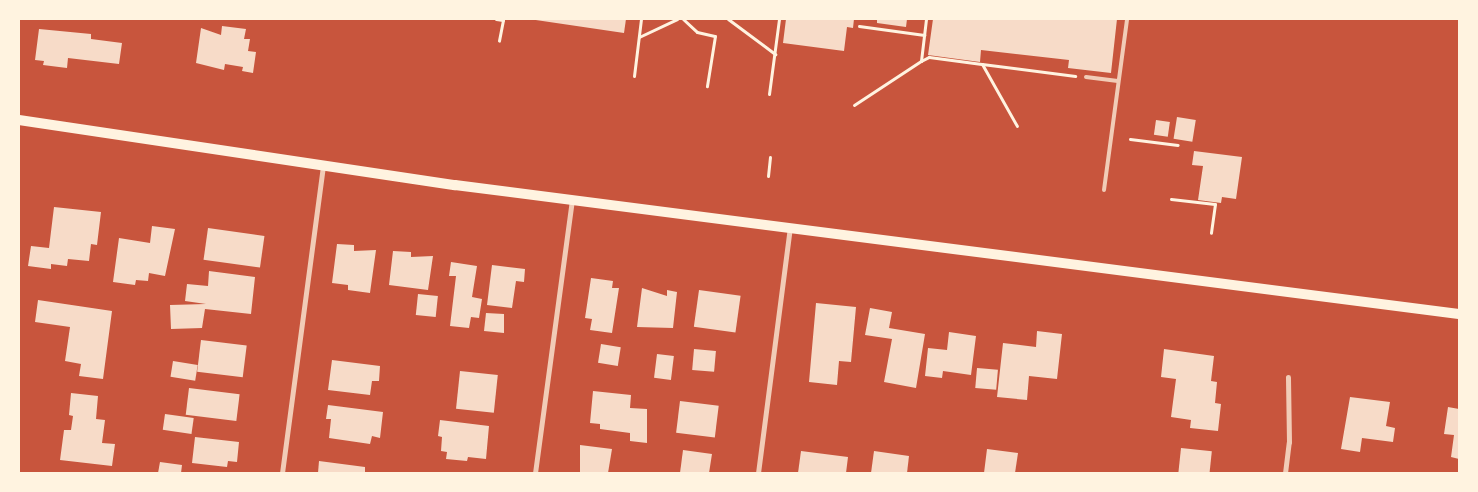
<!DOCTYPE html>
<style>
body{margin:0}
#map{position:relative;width:1478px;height:492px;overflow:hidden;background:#c8553d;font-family:Lato,sans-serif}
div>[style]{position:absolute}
.building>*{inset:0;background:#f7dbc8;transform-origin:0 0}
.path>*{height:3px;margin:-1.5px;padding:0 1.5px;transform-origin:1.5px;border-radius:1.5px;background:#fff3e0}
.service>*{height:4px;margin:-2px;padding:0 2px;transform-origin:2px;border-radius:2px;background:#f1ccb7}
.minor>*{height:5px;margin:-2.5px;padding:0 2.5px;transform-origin:2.5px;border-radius:2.5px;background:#f1ccb7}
.secondary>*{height:10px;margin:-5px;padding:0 5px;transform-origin:5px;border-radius:5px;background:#fff3e0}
span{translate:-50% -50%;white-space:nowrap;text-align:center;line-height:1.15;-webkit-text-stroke:5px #fff3e0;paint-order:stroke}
.frame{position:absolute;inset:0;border:20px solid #fff3e0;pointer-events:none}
</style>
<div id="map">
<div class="building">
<div style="clip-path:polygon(529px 19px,626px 19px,624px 33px)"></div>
<div style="clip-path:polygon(786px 19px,854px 19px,853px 28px,847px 27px,844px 51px,783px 43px)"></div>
<div style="clip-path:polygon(877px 19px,907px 19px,906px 27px,877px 23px)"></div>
<div style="clip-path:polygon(933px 19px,1117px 19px,1111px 73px,1068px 68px,1069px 60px,981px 50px,980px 62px,928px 55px)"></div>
<div style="clip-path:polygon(222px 26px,246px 29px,244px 39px,250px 39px,248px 51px,256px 52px,253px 73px,242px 71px,243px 67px,225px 64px,224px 70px,196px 63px,201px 28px,221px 35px)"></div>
<div style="clip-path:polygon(39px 29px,91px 34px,91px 39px,122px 43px,119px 64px,68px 58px,67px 68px,43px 65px,44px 61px,35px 60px)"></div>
<div style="left:1177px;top:117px;width:19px;height:22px;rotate:9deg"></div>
<div style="left:1156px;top:120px;width:14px;height:15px;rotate:8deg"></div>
<div style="clip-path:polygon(1194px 151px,1242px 157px,1236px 199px,1222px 197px,1221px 203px,1198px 200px,1203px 166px,1192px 165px)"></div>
<div style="clip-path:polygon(54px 207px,101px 212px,97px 245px,91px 244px,89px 261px,68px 259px,67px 266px,51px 264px,51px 269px,28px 266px,31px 246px,49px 248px)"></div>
<div style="clip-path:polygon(152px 226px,175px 229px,165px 276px,149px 273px,148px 281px,136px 280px,135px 285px,113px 282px,119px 238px,150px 243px)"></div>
<div style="left:208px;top:228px;width:57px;height:32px;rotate:8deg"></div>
<div style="clip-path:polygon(337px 244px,354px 245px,354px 251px,376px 250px,370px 293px,348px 290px,348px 285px,332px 283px)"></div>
<div style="clip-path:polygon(393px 251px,411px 252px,411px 257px,433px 256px,428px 290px,389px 285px)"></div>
<div style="clip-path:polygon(451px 262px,477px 266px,472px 297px,482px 299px,479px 318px,471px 317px,469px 328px,450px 326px,456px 276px,449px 276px)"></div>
<div style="clip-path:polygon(492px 265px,525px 269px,524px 282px,516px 281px,512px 308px,487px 305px)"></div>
<div style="clip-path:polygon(209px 271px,255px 277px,251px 314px,205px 309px,202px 328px,171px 329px,170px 305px,206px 304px,185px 301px,187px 284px,208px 286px)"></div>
<div style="clip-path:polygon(591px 278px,613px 281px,612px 288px,619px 288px,612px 333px,590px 330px,592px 319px,585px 318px)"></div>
<div style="clip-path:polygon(642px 288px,667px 296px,667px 290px,677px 292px,673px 328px,637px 327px)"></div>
<div style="left:699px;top:290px;width:42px;height:37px;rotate:8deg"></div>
<div style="left:418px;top:294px;width:20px;height:21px;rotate:6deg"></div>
<div style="clip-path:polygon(38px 300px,112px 311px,103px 379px,79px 376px,81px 364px,65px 361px,70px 327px,35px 322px)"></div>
<div style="clip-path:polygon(816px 303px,856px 307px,851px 362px,839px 361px,837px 385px,809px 382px)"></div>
<div style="clip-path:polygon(870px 308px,892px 312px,889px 328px,925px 334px,916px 388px,884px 382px,892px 339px,865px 335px)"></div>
<div style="clip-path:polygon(486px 313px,504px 314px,504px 333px,484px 331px)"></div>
<div style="clip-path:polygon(1037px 331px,1062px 334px,1057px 379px,1029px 376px,1027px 400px,997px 397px,1003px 343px,1036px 347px)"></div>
<div style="clip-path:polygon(949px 332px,976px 336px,971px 375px,943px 371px,942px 378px,925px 376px,928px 348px,947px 350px)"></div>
<div style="left:201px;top:340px;width:46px;height:32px;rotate:7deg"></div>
<div style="left:601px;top:344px;width:20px;height:19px;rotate:9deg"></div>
<div style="left:694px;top:349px;width:22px;height:21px;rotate:5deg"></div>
<div style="clip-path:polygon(1164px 349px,1214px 356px,1211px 381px,1217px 382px,1215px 403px,1221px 404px,1218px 431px,1190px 428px,1191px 420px,1171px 417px,1176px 379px,1161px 377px)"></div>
<div style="left:657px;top:354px;width:17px;height:24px;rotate:7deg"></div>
<div style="clip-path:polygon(332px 360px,380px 366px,379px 381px,372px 381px,370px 395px,328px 390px)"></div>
<div style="left:173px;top:361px;width:25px;height:16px;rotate:9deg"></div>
<div style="left:977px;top:368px;width:21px;height:20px;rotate:5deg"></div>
<div style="left:460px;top:371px;width:38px;height:38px;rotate:6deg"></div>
<div style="left:189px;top:388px;width:51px;height:27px;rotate:7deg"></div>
<div style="clip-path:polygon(593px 391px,631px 395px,630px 408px,647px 409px,647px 443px,630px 441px,630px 433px,600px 429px,600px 424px,590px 423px)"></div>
<div style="clip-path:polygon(71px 393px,98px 396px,96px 419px,105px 420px,102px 443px,115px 444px,112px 466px,60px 460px,64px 430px,71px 430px,73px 416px,69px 415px)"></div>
<div style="clip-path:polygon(1350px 397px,1390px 402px,1386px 426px,1395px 428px,1393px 442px,1362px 438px,1360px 452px,1341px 449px)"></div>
<div style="left:680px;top:401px;width:39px;height:32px;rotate:7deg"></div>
<div style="clip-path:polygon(328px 405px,383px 412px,380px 438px,372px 436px,370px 444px,329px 438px,331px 419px,326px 419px)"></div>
<div style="clip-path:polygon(1448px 407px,1459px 409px,1459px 459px,1451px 457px,1454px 435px,1444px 434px)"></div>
<div style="left:165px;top:414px;width:29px;height:16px;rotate:8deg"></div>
<div style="clip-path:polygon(440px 420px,489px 426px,486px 459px,468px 457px,467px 461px,446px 459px,447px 452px,441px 451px,442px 437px,438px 436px)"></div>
<div style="clip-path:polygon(195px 437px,239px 442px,237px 462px,228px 461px,227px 467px,192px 463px)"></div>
<div style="clip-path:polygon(580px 445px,612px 449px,608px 473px,580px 473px)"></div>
<div style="left:1181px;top:448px;width:31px;height:25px;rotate:6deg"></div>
<div style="clip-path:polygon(987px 449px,1018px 453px,1015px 473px,984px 473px)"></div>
<div style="clip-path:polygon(683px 450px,712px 454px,709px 473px,680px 473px)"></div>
<div style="clip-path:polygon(801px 451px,848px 457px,846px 473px,798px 473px)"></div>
<div style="clip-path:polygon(874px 451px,909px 456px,907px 473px,871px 473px)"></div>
<div style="clip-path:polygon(319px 461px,365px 467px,365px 473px,318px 473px)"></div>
<div style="clip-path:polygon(160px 462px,182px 465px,181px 473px,158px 473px)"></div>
</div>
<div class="path">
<div style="left:496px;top:19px;width:7px;rotate:8deg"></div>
<div style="left:503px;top:20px;width:21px;rotate:101deg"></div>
<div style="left:683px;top:19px;width:19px;rotate:43deg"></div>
<div style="left:697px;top:32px;width:18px;rotate:13deg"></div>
<div style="left:715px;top:36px;width:51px;rotate:99.1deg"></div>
<div style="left:728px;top:19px;width:59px;rotate:36.7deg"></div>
<div style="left:859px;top:26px;width:66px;rotate:7.9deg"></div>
<div style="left:639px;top:37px;width:42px;rotate:-25.3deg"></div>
<div style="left:921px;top:61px;width:9px;rotate:-27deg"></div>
<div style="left:929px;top:57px;width:53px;rotate:7.5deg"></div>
<div style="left:982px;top:64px;width:71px;rotate:60.6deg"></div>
<div style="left:982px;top:64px;width:94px;rotate:7.4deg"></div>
<div style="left:634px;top:76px;width:57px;rotate:-83deg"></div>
<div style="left:769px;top:94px;width:76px;rotate:-82.4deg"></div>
<div style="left:854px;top:105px;width:80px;rotate:-33.3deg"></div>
<div style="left:921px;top:61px;width:42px;rotate:-83.2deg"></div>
<div style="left:1130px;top:139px;width:48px;rotate:7.1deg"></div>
<div style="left:768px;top:176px;width:19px;rotate:-84deg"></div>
<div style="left:1171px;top:199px;width:44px;rotate:6.5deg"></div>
<div style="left:1215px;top:204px;width:29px;rotate:98deg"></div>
</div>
<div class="service">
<div style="left:1086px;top:77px;width:32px;rotate:7deg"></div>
<div style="left:1104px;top:190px;width:173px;rotate:-82.3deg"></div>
</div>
<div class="minor">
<div style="left:282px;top:473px;width:310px;rotate:-82.4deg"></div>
<div style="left:535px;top:473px;width:275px;rotate:-82.3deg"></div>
<div style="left:758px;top:473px;width:247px;rotate:-82.6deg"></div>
<div style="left:1285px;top:473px;width:31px;rotate:-83deg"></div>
<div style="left:1289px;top:442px;width:65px;rotate:-90.9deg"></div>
</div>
<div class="secondary">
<div style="left:19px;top:120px;width:441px;rotate:8.5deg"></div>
<div style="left:455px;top:185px;width:1012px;rotate:7.32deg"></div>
</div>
<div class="frame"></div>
</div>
